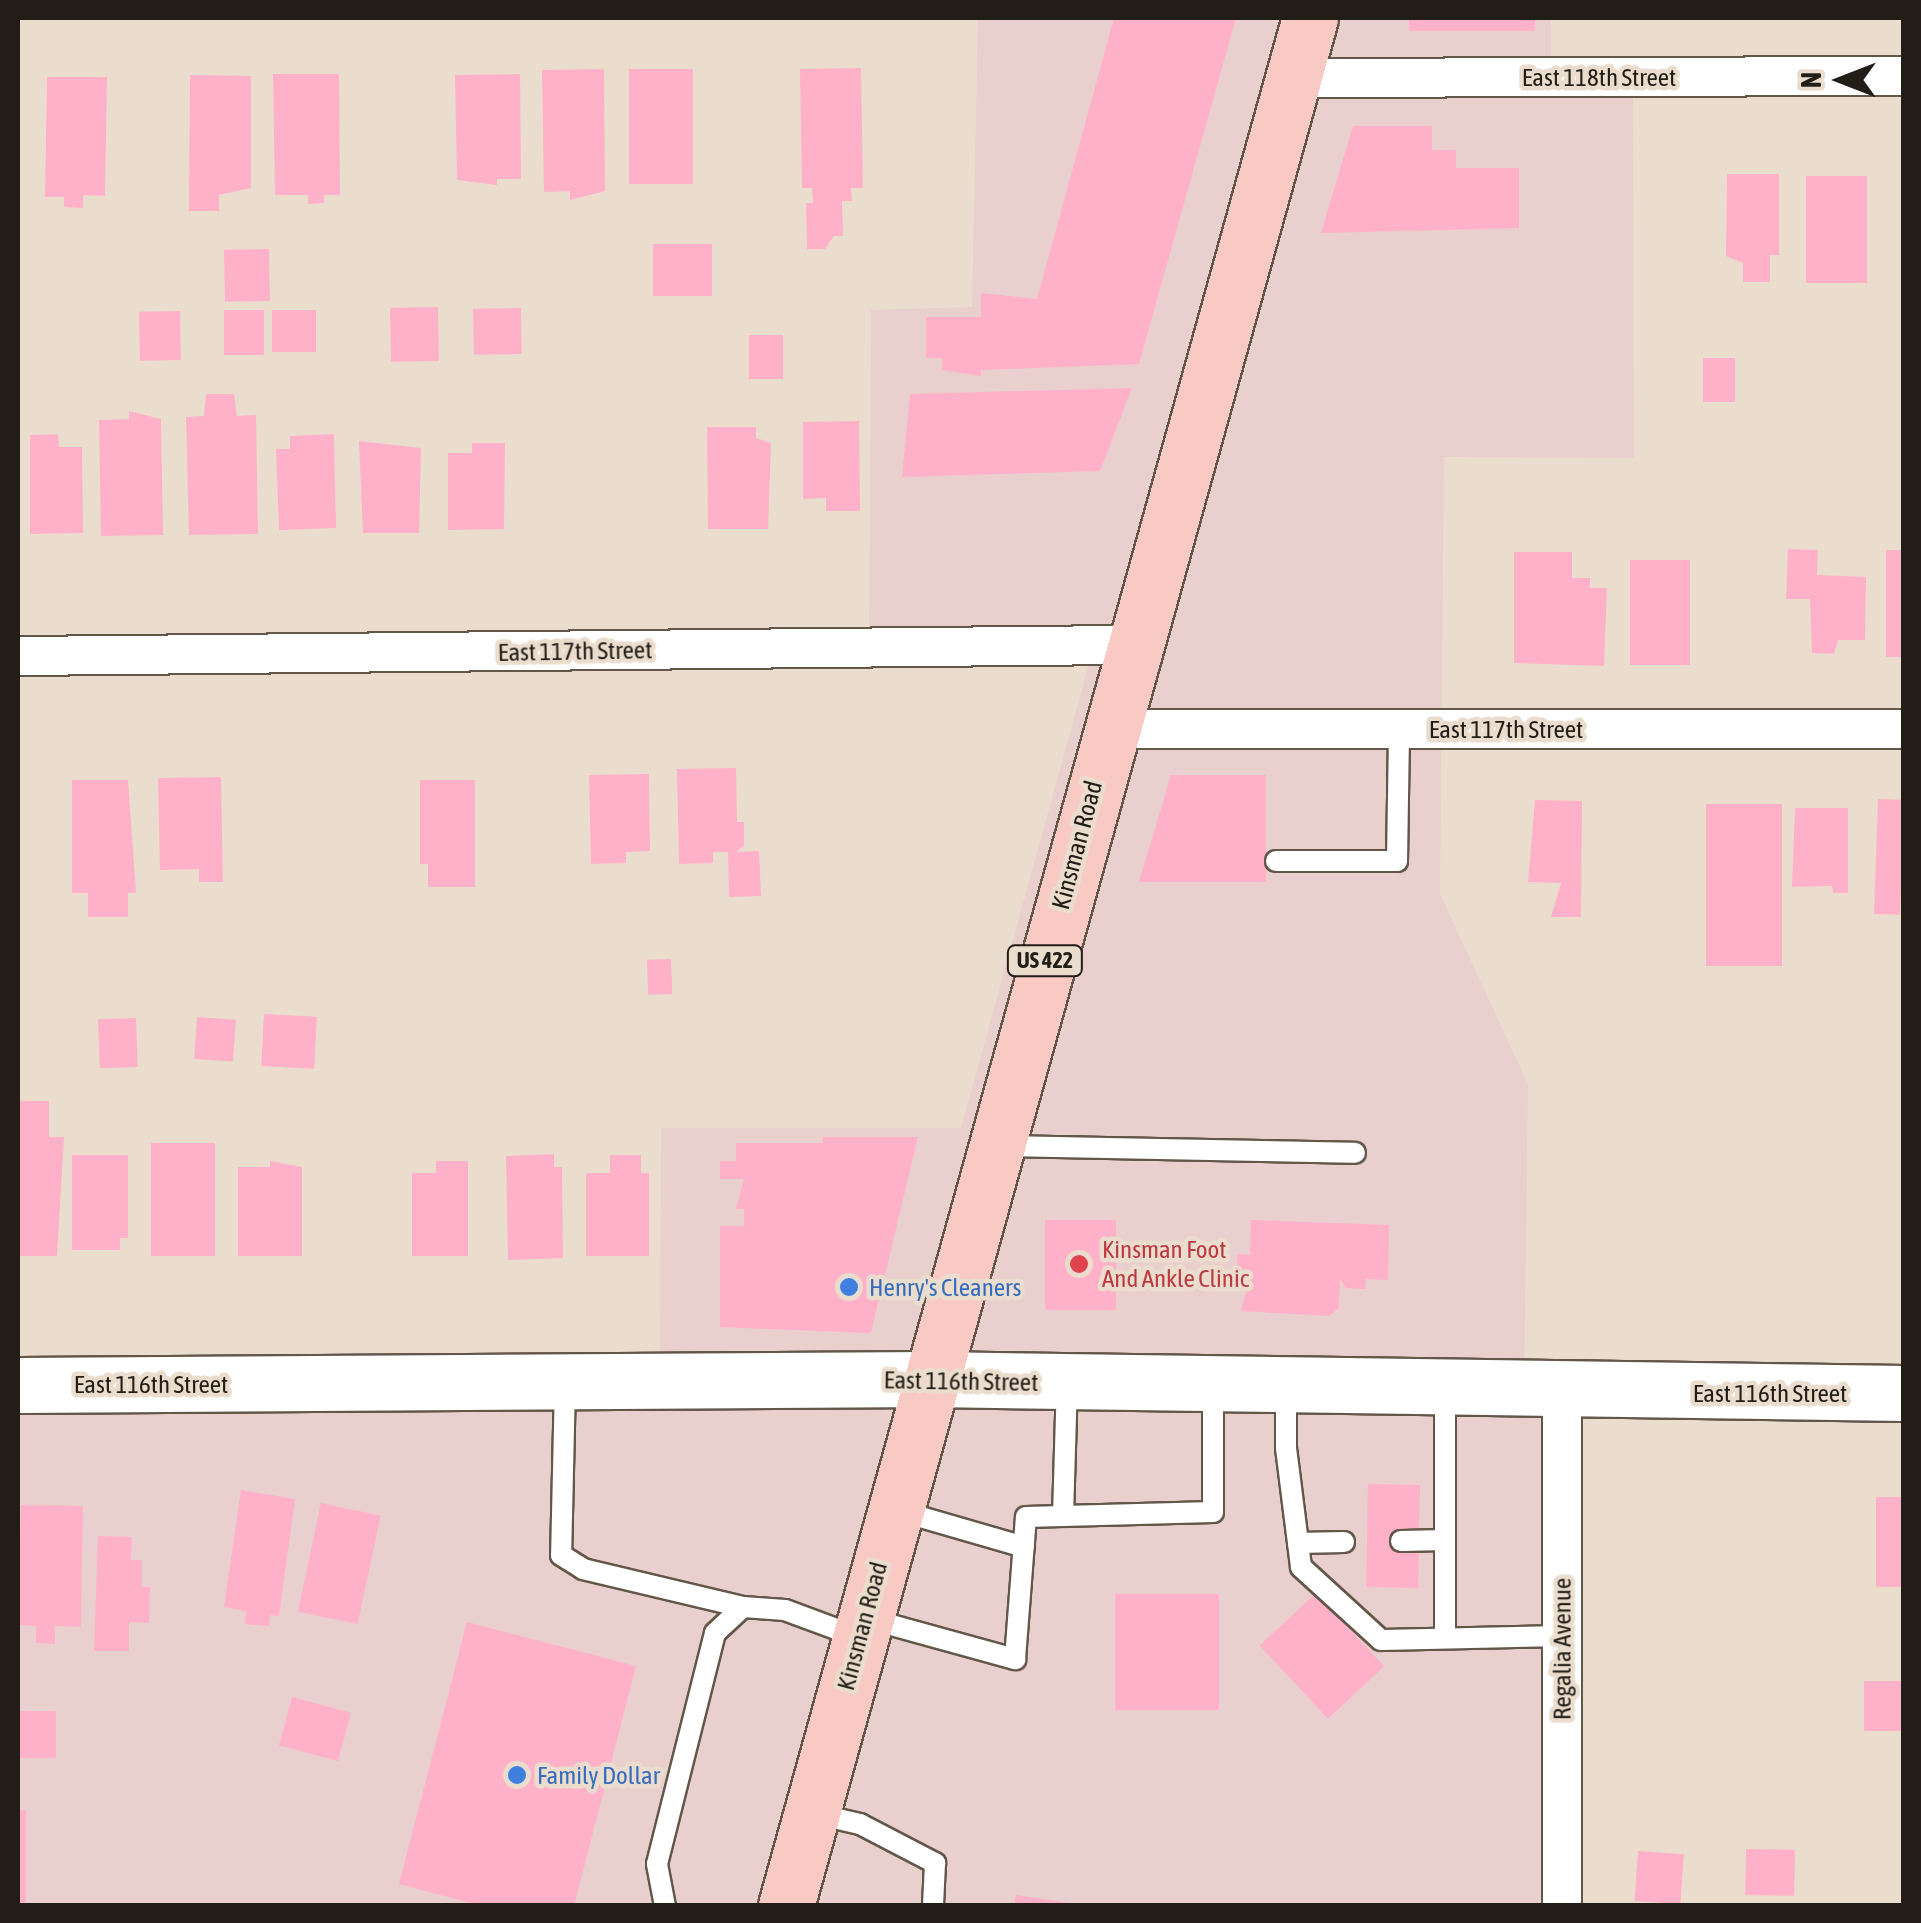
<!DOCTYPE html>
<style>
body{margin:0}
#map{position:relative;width:1921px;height:1923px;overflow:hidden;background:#ebddce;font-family:"Asap Condensed",sans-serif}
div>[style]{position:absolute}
.commercial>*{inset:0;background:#e9cfcd}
.building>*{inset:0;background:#feb1c8;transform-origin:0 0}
.roads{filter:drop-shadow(2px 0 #63574a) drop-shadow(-2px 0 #63574a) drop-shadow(0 2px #63574a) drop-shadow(0 -2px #63574a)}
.lane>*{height:20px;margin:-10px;padding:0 10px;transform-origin:10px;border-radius:10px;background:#fff}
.street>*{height:38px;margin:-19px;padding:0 19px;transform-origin:19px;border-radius:19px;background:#fff}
.secondary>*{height:55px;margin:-27.5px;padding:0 27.5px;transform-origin:27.5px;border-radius:27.5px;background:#fff}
.primary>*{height:55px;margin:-27.5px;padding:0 27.5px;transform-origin:27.5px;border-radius:27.5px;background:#f9cac4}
.dots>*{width:28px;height:28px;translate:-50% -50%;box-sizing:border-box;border:5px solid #ebddce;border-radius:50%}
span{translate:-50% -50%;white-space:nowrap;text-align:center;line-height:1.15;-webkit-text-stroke:9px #ebddce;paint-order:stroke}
.shield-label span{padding:2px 8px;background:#ebddce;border:2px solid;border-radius:8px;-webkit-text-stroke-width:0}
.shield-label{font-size:22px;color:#221d17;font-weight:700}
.street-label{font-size:25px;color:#221d17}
.health-label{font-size:25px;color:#be3a42}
.left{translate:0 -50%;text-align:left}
.shop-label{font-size:25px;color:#366cbe}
.frame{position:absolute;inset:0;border:20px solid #221d17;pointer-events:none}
.north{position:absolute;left:1791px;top:30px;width:100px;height:100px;-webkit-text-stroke:8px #ebddce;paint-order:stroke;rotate:270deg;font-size:28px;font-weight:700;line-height:40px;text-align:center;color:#221d17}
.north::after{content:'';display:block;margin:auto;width:35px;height:45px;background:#221d17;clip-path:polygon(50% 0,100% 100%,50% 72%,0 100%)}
</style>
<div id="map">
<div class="commercial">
<div style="clip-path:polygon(978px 18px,1551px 18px,1551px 77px,1633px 77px,1634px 458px,1444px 457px,1440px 894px,1528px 1084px,1524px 1392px,1562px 1393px,1562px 1905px,18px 1905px,18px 1385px,660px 1380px,661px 1128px,961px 1128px,1089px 664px,869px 669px,871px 310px,972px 307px)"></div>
</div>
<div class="building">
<div style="clip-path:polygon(1114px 18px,1236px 18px,1139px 364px,981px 370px,981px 376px,942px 370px,942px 358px,926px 358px,926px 317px,981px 317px,981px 293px,1037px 299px)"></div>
<div style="left:1409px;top:18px;width:126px;height:13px"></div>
<div style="clip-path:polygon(861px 68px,863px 188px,851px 188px,852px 201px,842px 201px,843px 236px,834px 236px,825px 249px,807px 249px,806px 203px,813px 203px,812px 188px,802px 188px,800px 69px)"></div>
<div style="clip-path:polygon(604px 69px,605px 191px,570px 200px,570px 191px,544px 192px,542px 70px)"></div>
<div style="left:629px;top:69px;width:64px;height:115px"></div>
<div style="clip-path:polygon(273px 74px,339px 74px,340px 195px,324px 195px,324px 203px,308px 204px,308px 195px,275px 195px)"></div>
<div style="clip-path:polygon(520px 74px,521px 179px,497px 179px,497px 185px,457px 180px,455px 75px)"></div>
<div style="clip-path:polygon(190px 75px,251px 76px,251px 188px,219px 195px,219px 211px,189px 211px)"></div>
<div style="clip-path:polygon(47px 77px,107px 77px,105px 196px,83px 195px,83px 208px,64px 207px,64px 197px,45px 197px)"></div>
<div style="clip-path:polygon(1353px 126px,1432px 126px,1432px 150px,1456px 150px,1456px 168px,1519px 168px,1519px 228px,1321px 233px)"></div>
<div style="clip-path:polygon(1727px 174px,1779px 174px,1779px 255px,1770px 255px,1770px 282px,1743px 282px,1743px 263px,1726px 256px)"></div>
<div style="left:1806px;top:176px;width:61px;height:107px"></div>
<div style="left:653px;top:244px;width:59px;height:52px"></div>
<div style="left:269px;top:249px;width:52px;height:45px;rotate:89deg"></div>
<div style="left:438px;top:307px;width:54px;height:48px;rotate:89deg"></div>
<div style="left:521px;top:308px;width:46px;height:48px;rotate:89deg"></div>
<div style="left:224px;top:310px;width:40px;height:45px"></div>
<div style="left:272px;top:310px;width:44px;height:42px"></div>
<div style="left:180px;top:311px;width:49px;height:41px;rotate:89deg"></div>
<div style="left:749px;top:335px;width:34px;height:44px"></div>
<div style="left:1703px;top:358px;width:32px;height:44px"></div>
<div style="clip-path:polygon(1132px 388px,1100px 471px,902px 477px,910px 394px)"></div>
<div style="clip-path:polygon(206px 394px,234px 394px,237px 416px,256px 415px,258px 534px,189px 535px,186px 417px,204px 416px)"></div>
<div style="clip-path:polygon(129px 411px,161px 419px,163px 535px,101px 536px,99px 420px,129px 419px)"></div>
<div style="clip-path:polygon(859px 421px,860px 511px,826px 511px,826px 498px,803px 499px,803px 422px)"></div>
<div style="clip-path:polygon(707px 427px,756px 427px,756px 438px,771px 443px,768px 529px,708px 529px)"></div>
<div style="clip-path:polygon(58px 434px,59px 447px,82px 447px,83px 533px,30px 534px,30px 435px)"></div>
<div style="clip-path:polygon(334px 434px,336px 528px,279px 530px,276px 449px,290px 449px,290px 436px)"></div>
<div style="clip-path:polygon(359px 441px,421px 448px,419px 533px,363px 533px)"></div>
<div style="clip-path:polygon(472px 443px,505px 443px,504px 529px,448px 530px,448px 453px,472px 453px)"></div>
<div style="clip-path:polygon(1788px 549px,1818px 550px,1817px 575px,1866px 577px,1865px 640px,1838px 640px,1834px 654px,1812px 653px,1810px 599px,1786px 599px)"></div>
<div style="left:1886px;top:550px;width:18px;height:107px"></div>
<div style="clip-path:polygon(1514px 552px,1572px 552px,1572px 578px,1590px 578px,1590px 588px,1607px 588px,1604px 666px,1514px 663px)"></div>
<div style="left:1630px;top:560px;width:60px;height:105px"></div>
<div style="clip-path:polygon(736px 768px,737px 822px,744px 822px,744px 846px,736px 852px,759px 851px,761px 896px,729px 897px,728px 852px,713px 852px,713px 863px,679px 864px,677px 769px)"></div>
<div style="clip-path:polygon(649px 774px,650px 851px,626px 852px,626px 863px,591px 864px,589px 775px)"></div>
<div style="clip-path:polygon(1171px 775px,1266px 775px,1266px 882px,1139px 882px)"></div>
<div style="clip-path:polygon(221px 777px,223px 882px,199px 882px,199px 869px,160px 870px,158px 778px)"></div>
<div style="clip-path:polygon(72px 780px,128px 780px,136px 893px,128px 893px,128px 917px,88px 917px,88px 893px,72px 893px)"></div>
<div style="clip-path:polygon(420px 780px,475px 780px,475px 887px,428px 887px,428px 864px,420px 864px)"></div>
<div style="left:1878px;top:799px;width:26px;height:115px;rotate:2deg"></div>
<div style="clip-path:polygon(1535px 800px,1582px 801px,1581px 917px,1551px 917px,1561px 883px,1528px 882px)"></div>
<div style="left:1706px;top:804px;width:76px;height:162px"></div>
<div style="clip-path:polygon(1795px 808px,1848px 808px,1848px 893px,1833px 893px,1832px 886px,1792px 887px)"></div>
<div style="left:671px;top:959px;width:35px;height:24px;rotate:88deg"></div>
<div style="left:264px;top:1014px;width:53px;height:52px;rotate:3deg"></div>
<div style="left:197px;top:1017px;width:39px;height:42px;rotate:4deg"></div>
<div style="left:136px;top:1018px;width:49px;height:38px;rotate:88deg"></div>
<div style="clip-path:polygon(18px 1101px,49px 1101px,49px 1137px,64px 1137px,57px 1256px,18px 1256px)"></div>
<div style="clip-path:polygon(823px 1137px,918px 1137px,871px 1333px,720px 1327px,720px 1226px,744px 1226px,744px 1209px,736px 1209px,744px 1179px,720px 1179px,720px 1161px,736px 1161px,736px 1143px,823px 1143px)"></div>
<div style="left:151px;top:1143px;width:64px;height:113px"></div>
<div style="clip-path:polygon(554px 1154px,554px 1167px,562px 1167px,563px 1258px,508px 1260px,506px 1156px)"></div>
<div style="clip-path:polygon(72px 1155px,128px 1155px,128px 1238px,120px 1238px,120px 1250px,72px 1250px)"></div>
<div style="clip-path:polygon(610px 1155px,641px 1155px,641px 1173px,649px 1173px,649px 1256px,586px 1256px,586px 1173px,610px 1173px)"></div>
<div style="clip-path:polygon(270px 1161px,302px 1167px,302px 1256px,238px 1256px,238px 1167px,270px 1167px)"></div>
<div style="clip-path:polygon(436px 1161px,468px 1161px,468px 1256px,412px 1256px,412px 1173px,436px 1173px)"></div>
<div style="left:1045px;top:1220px;width:71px;height:90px"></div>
<div style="clip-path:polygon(1251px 1220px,1389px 1225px,1388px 1280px,1366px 1279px,1365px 1289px,1346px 1288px,1340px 1279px,1339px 1308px,1329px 1316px,1241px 1311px,1250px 1277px,1236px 1277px,1237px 1254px,1250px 1255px)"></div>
<div style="left:1368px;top:1484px;width:52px;height:103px;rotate:1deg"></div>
<div style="clip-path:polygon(241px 1490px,295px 1499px,279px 1616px,270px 1615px,269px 1626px,245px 1624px,246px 1611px,224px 1607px)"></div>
<div style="left:1876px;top:1497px;width:28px;height:90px"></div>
<div style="left:321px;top:1503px;width:61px;height:111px;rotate:12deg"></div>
<div style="clip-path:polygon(21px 1505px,83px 1506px,81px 1627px,55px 1626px,55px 1644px,36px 1643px,36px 1626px,18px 1625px)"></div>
<div style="clip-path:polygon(98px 1536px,132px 1537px,131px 1560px,142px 1560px,142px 1587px,150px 1587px,149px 1623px,129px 1622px,129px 1651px,94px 1651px)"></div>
<div style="left:1316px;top:1593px;width:100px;height:77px;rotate:47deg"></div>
<div style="left:1115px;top:1594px;width:104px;height:116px"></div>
<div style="clip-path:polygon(467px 1622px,636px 1666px,574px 1906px,482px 1906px,399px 1884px)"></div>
<div style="left:1864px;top:1681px;width:40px;height:50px"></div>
<div style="left:292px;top:1697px;width:61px;height:50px;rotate:15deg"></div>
<div style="left:18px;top:1711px;width:38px;height:47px"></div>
<div style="left:18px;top:1810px;width:8px;height:96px"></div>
<div style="left:1746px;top:1849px;width:49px;height:46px;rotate:1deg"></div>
<div style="left:1638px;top:1851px;width:46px;height:50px;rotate:4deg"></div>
<div style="clip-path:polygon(1016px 1895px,1069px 1903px,1069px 1906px,1014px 1906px)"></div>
</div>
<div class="roads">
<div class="lane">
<div style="left:1276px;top:861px;width:121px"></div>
<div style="left:1397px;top:861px;width:132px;rotate:-89.1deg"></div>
<div style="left:1001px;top:1146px;width:354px;rotate:1.1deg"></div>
<div style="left:565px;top:1383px;width:172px;rotate:91.3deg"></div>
<div style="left:561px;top:1555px;width:26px;rotate:32deg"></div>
<div style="left:583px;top:1569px;width:164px;rotate:13.4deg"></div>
<div style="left:1286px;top:1387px;width:61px;rotate:90deg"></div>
<div style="left:1286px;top:1448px;width:120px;rotate:82.8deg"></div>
<div style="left:1301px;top:1567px;width:108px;rotate:42.4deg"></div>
<div style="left:1381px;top:1640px;width:181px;rotate:-1.3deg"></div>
<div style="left:1445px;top:1390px;width:248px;rotate:90deg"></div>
<div style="left:896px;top:1510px;width:133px;rotate:16.1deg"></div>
<div style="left:1063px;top:1516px;width:132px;rotate:-88.3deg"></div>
<div style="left:1401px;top:1541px;width:44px;rotate:-1.3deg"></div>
<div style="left:1298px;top:1543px;width:46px;rotate:-1.2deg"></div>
<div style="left:866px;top:1618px;width:155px;rotate:15.4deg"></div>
<div style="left:1015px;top:1659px;width:142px;rotate:-85.6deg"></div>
<div style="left:1026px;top:1517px;width:187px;rotate:-1.5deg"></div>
<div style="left:1213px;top:1512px;width:126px;rotate:-90deg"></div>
<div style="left:816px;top:1814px;width:45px;rotate:12.8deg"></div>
<div style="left:860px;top:1824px;width:85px;rotate:27.5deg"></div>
<div style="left:935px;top:1863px;width:43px;rotate:92.7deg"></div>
<div style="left:665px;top:1906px;width:43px;rotate:-100.8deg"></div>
<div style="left:657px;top:1864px;width:238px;rotate:-75.9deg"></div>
<div style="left:715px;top:1633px;width:38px;rotate:-43deg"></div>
<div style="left:743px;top:1607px;width:42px;rotate:4.1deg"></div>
<div style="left:785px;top:1610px;width:78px;rotate:20.3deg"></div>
</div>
<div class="street">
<div style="left:1295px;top:78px;width:609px;rotate:-0.19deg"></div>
<div style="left:18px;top:656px;width:1114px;rotate:-0.57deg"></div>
<div style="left:1109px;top:729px;width:795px"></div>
<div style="left:1562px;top:1393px;width:513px;rotate:90deg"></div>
</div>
<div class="secondary">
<div style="left:18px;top:1385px;width:912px;rotate:-0.38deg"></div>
<div style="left:930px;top:1379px;width:974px;rotate:0.82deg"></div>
</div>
<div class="primary">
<div style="left:786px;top:1906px;width:1959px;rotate:-74.49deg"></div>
</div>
</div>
<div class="dots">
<div style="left:1079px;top:1264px;background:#e0444e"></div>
<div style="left:849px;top:1287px;background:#3f7fe0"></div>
<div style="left:517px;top:1775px;background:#3f7fe0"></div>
</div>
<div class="shield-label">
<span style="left:1045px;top:961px">US 422</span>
</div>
<div class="street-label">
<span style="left:1599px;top:77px">East 118th Street</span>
<span style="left:575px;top:651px;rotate:-1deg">East 117th Street</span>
<span style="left:1506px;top:729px">East 117th Street</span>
<span style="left:1077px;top:845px;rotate:-75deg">Kinsman Road</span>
<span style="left:961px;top:1381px;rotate:1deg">East 116th Street</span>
<span style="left:151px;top:1384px">East 116th Street</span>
<span style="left:1770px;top:1393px">East 116th Street</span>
<span style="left:862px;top:1626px;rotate:-75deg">Kinsman Road</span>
<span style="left:1562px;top:1649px;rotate:-90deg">Regalia Avenue</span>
</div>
<div class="health-label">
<span class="left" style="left:1102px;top:1264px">Kinsman Foot<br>And Ankle Clinic</span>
</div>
<div class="shop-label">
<span class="left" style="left:869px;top:1287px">Henry's Cleaners</span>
<span class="left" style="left:537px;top:1775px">Family Dollar</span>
</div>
<div class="frame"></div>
<div class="north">N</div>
</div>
